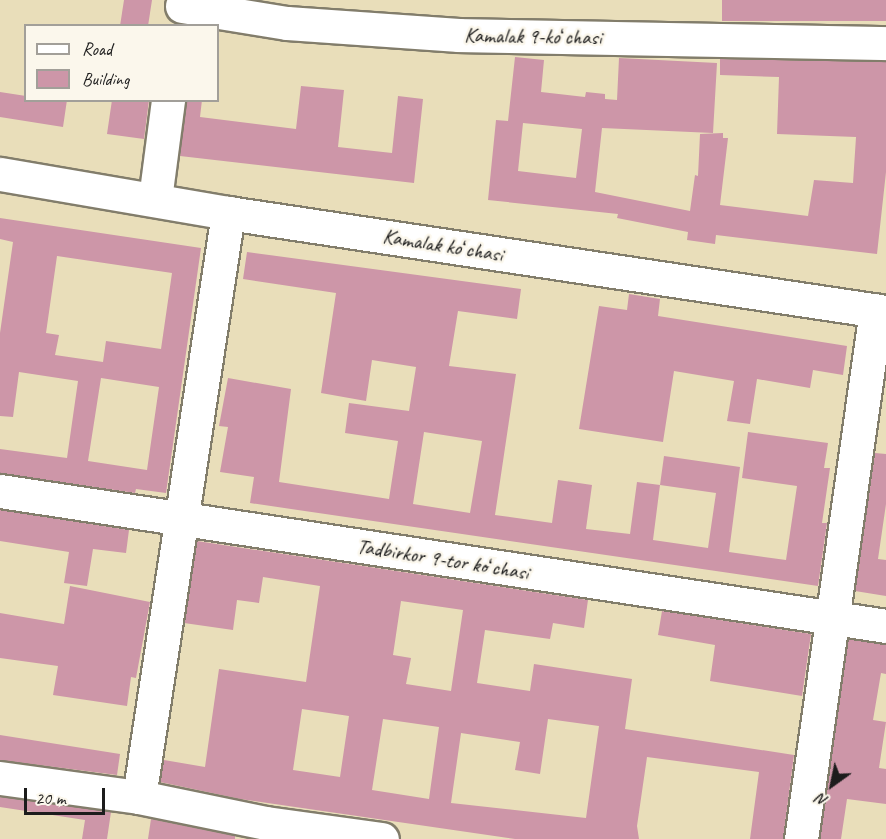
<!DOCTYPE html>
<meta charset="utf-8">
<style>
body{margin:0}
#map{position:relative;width:886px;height:839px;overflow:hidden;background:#e9deba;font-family:Caveat,sans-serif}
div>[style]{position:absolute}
.building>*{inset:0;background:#cd96a8;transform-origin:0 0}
.roads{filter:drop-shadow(2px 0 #827d6b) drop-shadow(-2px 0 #827d6b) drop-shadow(0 2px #827d6b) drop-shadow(0 -2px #827d6b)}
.minor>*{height:33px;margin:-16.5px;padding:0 16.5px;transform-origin:16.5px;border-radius:16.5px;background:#fff}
span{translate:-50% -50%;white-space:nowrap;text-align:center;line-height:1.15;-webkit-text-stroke:5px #fbf7ec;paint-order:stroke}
.street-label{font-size:21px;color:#1c1c1c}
.legend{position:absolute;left:24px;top:24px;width:195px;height:78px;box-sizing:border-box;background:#fbf7ec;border:2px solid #a29f99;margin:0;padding:8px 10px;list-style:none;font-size:18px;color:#1c1c1c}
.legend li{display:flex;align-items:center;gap:12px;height:30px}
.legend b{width:30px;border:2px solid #a29f99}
.north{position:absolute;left:802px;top:755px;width:60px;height:60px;-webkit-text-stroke:4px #fbf7ec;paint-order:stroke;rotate:213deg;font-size:16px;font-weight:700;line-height:24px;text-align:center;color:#1c1c1c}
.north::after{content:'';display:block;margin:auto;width:21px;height:27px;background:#1c1c1c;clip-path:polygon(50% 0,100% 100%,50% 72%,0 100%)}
.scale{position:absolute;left:24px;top:788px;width:81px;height:27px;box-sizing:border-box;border:3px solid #1c1c1c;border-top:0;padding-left:8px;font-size:18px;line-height:21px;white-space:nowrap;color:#1c1c1c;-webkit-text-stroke:4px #fbf7ec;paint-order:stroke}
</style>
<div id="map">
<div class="building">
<div style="clip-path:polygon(124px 0,152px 0,148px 26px,120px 26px)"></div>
<div style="left:722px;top:0;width:164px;height:21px"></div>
<div style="clip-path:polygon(evenodd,515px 57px,544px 60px,541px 92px,585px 97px,586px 92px,605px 94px,605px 99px,617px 100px,619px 58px,717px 63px,713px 133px,602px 128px,595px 192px,690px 211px,695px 175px,698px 176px,700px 134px,723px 133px,723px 138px,728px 138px,720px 205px,808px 216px,814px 180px,853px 183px,856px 137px,777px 134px,779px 77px,720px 75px,720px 59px,886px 62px,886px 172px,877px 254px,716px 235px,715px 244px,687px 240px,688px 232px,617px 218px,618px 214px,488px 200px,496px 120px,508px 121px,515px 57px,523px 123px,582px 129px,576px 178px,518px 171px,523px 123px)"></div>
<div style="clip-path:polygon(301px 86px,344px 90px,338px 147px,392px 153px,398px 96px,423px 99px,414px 183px,180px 156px,186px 100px,202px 100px,200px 117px,296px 129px)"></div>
<div style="clip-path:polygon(0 92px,26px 96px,26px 100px,67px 100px,63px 127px,0 117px)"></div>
<div style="clip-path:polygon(112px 100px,149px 100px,144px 139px,107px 134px)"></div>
<div style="clip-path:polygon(evenodd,0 218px,201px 248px,166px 493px,136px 489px,135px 493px,0 473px,0 449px,67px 458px,78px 381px,19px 372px,13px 417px,0 416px,0 333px,13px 242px,0 239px,0 218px,57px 256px,172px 273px,161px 349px,106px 341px,103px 362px,55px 355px,59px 335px,46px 333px,57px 256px,0 218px,101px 378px,159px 387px,147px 470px,88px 461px,101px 378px)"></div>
<div style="clip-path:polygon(evenodd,247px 252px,521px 289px,517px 319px,458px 311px,449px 366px,516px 374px,495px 515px,552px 523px,558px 480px,572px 482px,592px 485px,586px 529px,630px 534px,637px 482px,660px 485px,664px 456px,740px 467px,729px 552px,786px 560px,797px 486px,742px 478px,748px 432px,828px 443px,824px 468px,830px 468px,822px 523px,827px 523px,818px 586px,250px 503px,254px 477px,220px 472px,228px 427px,219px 426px,228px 378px,291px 389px,279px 482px,389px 499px,398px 441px,345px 433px,349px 403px,409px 411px,416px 367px,372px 360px,366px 401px,321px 393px,336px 293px,243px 279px,247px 252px,424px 432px,482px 441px,470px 513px,413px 504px,424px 432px,247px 252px,660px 485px,716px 493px,708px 548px,653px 540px,660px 485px)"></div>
<div style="clip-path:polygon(629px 294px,660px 299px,658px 316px,847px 346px,843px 375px,813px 370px,810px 388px,757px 379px,750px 424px,727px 421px,734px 381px,674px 371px,663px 442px,579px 429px,599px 306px,627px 310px)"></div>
<div style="clip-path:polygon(875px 453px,886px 454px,886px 504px,878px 559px,886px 560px,886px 596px,855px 591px)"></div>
<div style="clip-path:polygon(0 510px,129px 530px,126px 553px,93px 549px,87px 586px,64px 583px,69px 552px,0 541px)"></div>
<div style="clip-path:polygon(evenodd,197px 541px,588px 600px,584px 628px,553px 623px,550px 639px,485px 630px,477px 683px,530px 691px,534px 664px,632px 679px,625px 729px,794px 755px,783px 839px,750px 839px,759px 772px,647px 757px,637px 826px,639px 839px,515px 839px,240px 799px,160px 782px,164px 760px,205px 767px,219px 669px,306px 682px,320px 586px,263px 577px,259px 603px,237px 600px,233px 630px,184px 623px,197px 541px,401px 601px,463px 610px,451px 691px,406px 684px,411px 658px,393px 655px,401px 601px,197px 541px,302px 709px,349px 716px,340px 777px,293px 770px,302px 709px,197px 541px,383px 719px,439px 727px,429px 799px,372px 790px,383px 719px,197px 541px,548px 719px,599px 726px,586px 818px,451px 803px,461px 733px,520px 742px,515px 770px,540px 774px,548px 719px)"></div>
<div style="clip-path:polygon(70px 586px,150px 602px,136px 678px,131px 677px,127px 706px,53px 695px,58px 666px,0 658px,0 613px,64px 624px)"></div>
<div style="clip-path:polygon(662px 611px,811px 634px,802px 696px,710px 681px,715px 645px,658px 635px)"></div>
<div style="clip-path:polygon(848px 639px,886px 644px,886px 674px,881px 673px,873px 720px,886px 722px,879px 768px,886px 769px,886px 804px,847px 799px,841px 839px,820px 839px)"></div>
<div style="clip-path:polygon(0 735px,120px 754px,117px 775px,0 760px)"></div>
<div style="clip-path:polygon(0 797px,111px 812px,107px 839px,82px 839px,85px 820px,0 807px)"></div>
<div style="clip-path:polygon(151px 819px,235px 836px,235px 839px,148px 839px)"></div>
</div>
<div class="roads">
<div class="minor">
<div style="left:182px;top:6px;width:106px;rotate:9.2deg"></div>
<div style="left:287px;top:23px;width:172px;rotate:4deg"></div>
<div style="left:459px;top:35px;width:427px;rotate:1.1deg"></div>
<div style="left:0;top:174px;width:231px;rotate:9.7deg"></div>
<div style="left:228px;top:213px;width:665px;rotate:8.56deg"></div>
<div style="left:155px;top:199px;width:100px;rotate:-82.5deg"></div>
<div style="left:0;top:491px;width:896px;rotate:8.66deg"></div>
<div style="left:0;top:778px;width:140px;rotate:7.8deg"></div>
<div style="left:139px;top:797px;width:130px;rotate:11.6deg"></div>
<div style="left:266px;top:823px;width:117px;rotate:7.9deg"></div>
<div style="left:139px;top:797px;width:591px;rotate:-81.33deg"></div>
<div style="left:801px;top:839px;width:534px;rotate:-81.93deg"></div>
</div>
</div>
<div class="street-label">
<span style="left:533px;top:36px;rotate:1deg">Kamalak 9-koʻchasi</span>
<span style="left:443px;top:245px;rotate:9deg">Kamalak koʻchasi</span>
<span style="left:443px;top:559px;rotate:9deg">Tadbirkor 9-tor koʻchasi</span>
</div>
<ul class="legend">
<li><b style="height:8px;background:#fff"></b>Road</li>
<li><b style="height:16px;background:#cd96a8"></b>Building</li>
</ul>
<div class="north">N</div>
<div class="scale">20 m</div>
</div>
